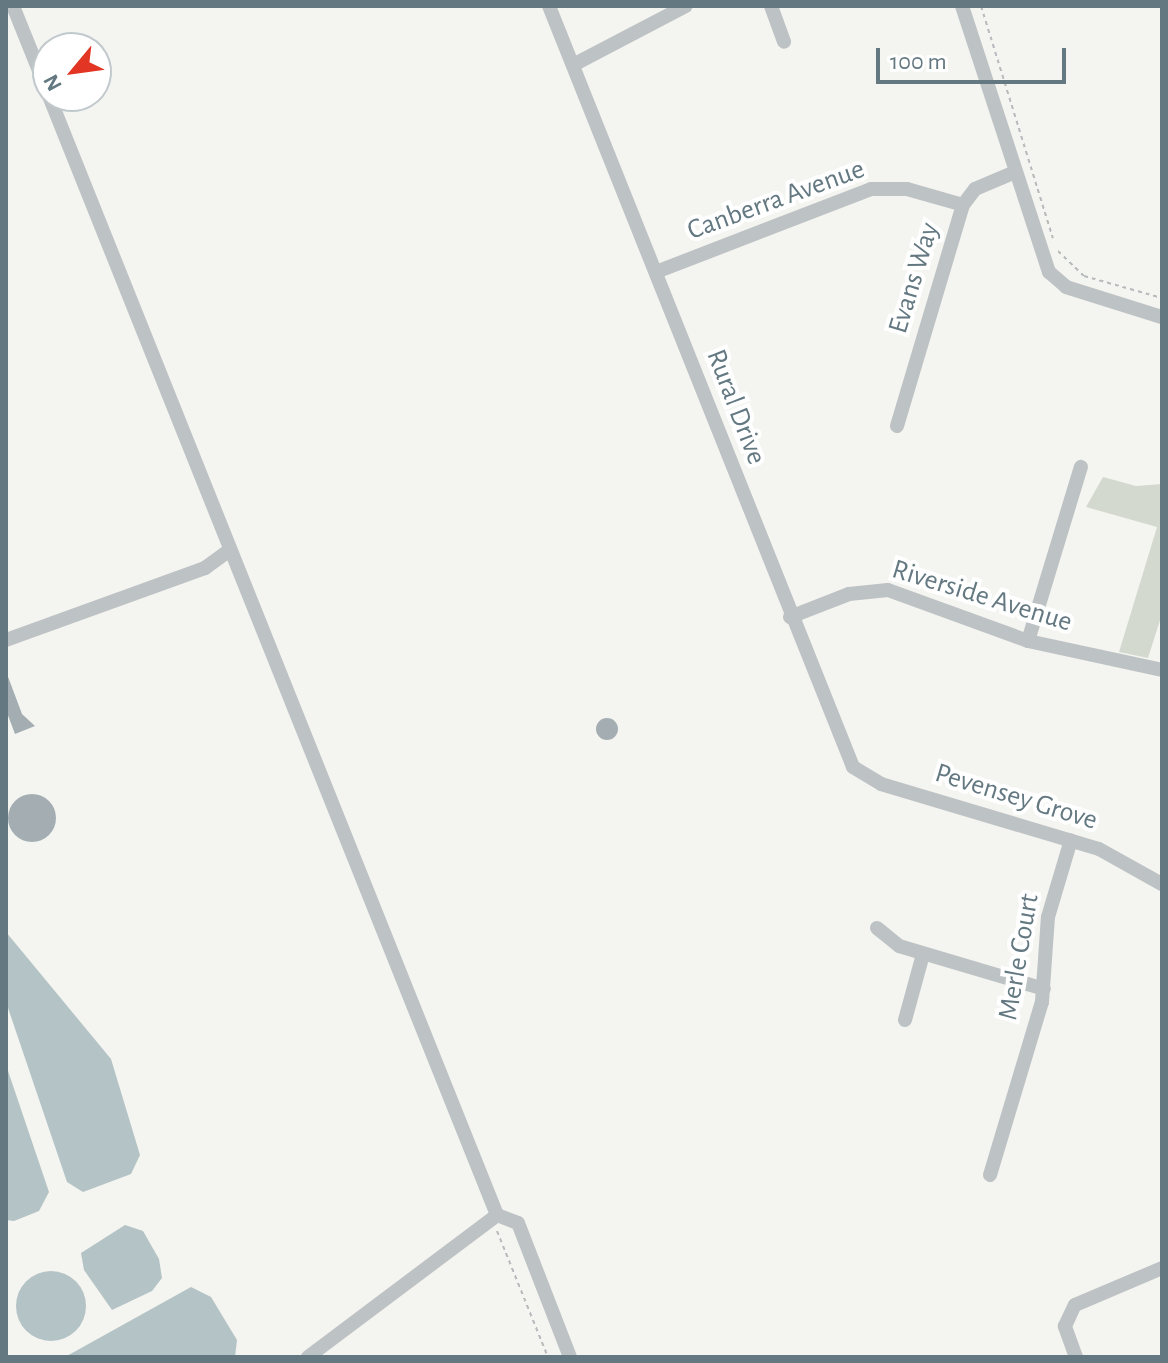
<!DOCTYPE html>
<style>
body{margin:0}
#map{position:relative;width:1168px;height:1363px;overflow:hidden;background:#f4f4f0;font-family:"Alegreya Sans",sans-serif}
div>[style]{position:absolute}
.green>*{inset:0;background:#d4d9cf}
.water>*{inset:0;background:#b4c3c5}
.round{border-radius:50%}
.building>*{inset:0;background:#a4aeb2}
.path>*{height:2px;margin-top:-1px;transform-origin:0;background:repeating-linear-gradient(90deg,#b7babc 0 4px,transparent 0 8px)}
.minor>*{height:14px;margin:-7px;padding:0 7px;transform-origin:7px;border-radius:7px;background:#bdc2c4}
span{translate:-50% -50%;white-space:nowrap;text-align:center;line-height:1.15;-webkit-text-stroke:8px #fff;paint-order:stroke}
.street-label{font-size:28px;color:#637881}
.frame{position:absolute;inset:0;border:8px solid #637881;pointer-events:none}
.north{position:absolute;left:32px;top:32px;width:80px;height:80px;box-sizing:border-box;background:#fff;border:2px solid #c1c9cd;border-radius:50%;rotate:241deg;font-size:22px;font-weight:700;line-height:32px;text-align:center;color:#637881}
.north::after{content:'';display:block;margin:auto;width:28px;height:36px;background:#e23523;clip-path:polygon(50% 0,100% 100%,50% 72%,0 100%)}
.scale{position:absolute;left:876px;top:48px;width:190px;height:36px;box-sizing:border-box;border:4px solid #637881;border-top:0;padding-left:10px;font-size:24px;line-height:28px;white-space:nowrap;color:#637881;-webkit-text-stroke:6px #fff;paint-order:stroke}
</style>
<div id="map">
<div class="green">
<div style="clip-path:polygon(1103px 477px,1136px 486px,1162px 484px,1162px 614px,1148px 658px,1119px 652px,1157px 527px,1086px 507px)"></div>
</div>
<div class="water">
<div style="clip-path:polygon(6px 932px,111px 1059px,140px 1155px,131px 1174px,83px 1192px,67px 1182px,6px 1002px)"></div>
<div style="clip-path:polygon(6px 1065px,49px 1192px,39px 1211px,14px 1221px,6px 1220px)"></div>
<div style="clip-path:polygon(125px 1225px,143px 1231px,159px 1259px,162px 1278px,152px 1291px,112px 1310px,84px 1270px,81px 1253px)"></div>
<div class="round" style="left:16px;top:1271px;width:70px;height:70px"></div>
<div style="clip-path:polygon(191px 1287px,211px 1297px,237px 1340px,235px 1357px,65px 1357px)"></div>
</div>
<div class="building">
<div style="clip-path:polygon(7px 674px,22px 714px,35px 726px,15px 734px,6px 710px)"></div>
<div class="round" style="left:596px;top:718px;width:22px;height:22px"></div>
<div class="round" style="left:8px;top:794px;width:48px;height:48px"></div>
</div>
<div class="path">
<div style="left:981px;top:6px;width:243px;rotate:72.8deg"></div>
<div style="left:1058px;top:251px;width:36px;rotate:44deg"></div>
<div style="left:1084px;top:276px;width:81px;rotate:15.8deg"></div>
<div style="left:497px;top:1231px;width:136px;rotate:68deg"></div>
</div>
<div class="minor">
<div style="left:13px;top:6px;width:94px;rotate:68.1deg"></div>
<div style="left:549px;top:6px;width:819px;rotate:68.22deg"></div>
<div style="left:853px;top:767px;width:33px;rotate:31deg"></div>
<div style="left:881px;top:784px;width:227px;rotate:16.6deg"></div>
<div style="left:1099px;top:849px;width:72px;rotate:29.1deg"></div>
<div style="left:771px;top:6px;width:38px;rotate:70deg"></div>
<div style="left:962px;top:6px;width:280px;rotate:71.9deg"></div>
<div style="left:1049px;top:272px;width:23px;rotate:41deg"></div>
<div style="left:1066px;top:287px;width:101px;rotate:17.4deg"></div>
<div style="left:573px;top:65px;width:127px;rotate:-27.6deg"></div>
<div style="left:49px;top:96px;width:1205px;rotate:68.18deg"></div>
<div style="left:497px;top:1215px;width:22px;rotate:21deg"></div>
<div style="left:518px;top:1223px;width:144px;rotate:68.8deg"></div>
<div style="left:656px;top:272px;width:230px;rotate:-21.1deg"></div>
<div style="left:871px;top:189px;width:36px"></div>
<div style="left:907px;top:189px;width:58px;rotate:15.9deg"></div>
<div style="left:897px;top:426px;width:231px;rotate:-73.4deg"></div>
<div style="left:963px;top:205px;width:20px;rotate:-53deg"></div>
<div style="left:975px;top:189px;width:43px;rotate:-23deg"></div>
<div style="left:790px;top:617px;width:63px;rotate:-21.3deg"></div>
<div style="left:849px;top:594px;width:39px;rotate:-6deg"></div>
<div style="left:888px;top:590px;width:149px;rotate:20deg"></div>
<div style="left:1028px;top:641px;width:137px;rotate:12.2deg"></div>
<div style="left:6px;top:640px;width:212px;rotate:-19.9deg"></div>
<div style="left:205px;top:568px;width:31px;rotate:-36deg"></div>
<div style="left:1028px;top:641px;width:182px;rotate:-73.1deg"></div>
<div style="left:877px;top:928px;width:28px;rotate:39deg"></div>
<div style="left:899px;top:946px;width:151px;rotate:16.5deg"></div>
<div style="left:905px;top:1020px;width:68px;rotate:-74.7deg"></div>
<div style="left:990px;top:1175px;width:181px;rotate:-73.3deg"></div>
<div style="left:1042px;top:1002px;width:85px;rotate:-86deg"></div>
<div style="left:1048px;top:917px;width:80px;rotate:-73.4deg"></div>
<div style="left:308px;top:1357px;width:236px;rotate:-36.9deg"></div>
<div style="left:1076px;top:1357px;width:33px;rotate:-110deg"></div>
<div style="left:1065px;top:1326px;width:23px;rotate:-65deg"></div>
<div style="left:1075px;top:1305px;width:95px;rotate:-23deg"></div>
</div>
<div class="street-label">
<span style="left:776px;top:200px;rotate:-20deg">Canberra Avenue</span>
<span style="left:914px;top:278px;rotate:-73deg">Evans Way</span>
<span style="left:736px;top:407px;rotate:69deg">Rural Drive</span>
<span style="left:982px;top:596px;rotate:17deg">Riverside Avenue</span>
<span style="left:1016px;top:797px;rotate:17deg">Pevensey Grove</span>
<span style="left:1019px;top:957px;rotate:-80deg">Merle Court</span>
</div>
<div class="frame"></div>
<div class="north">N</div>
<div class="scale">100 m</div>
</div>
